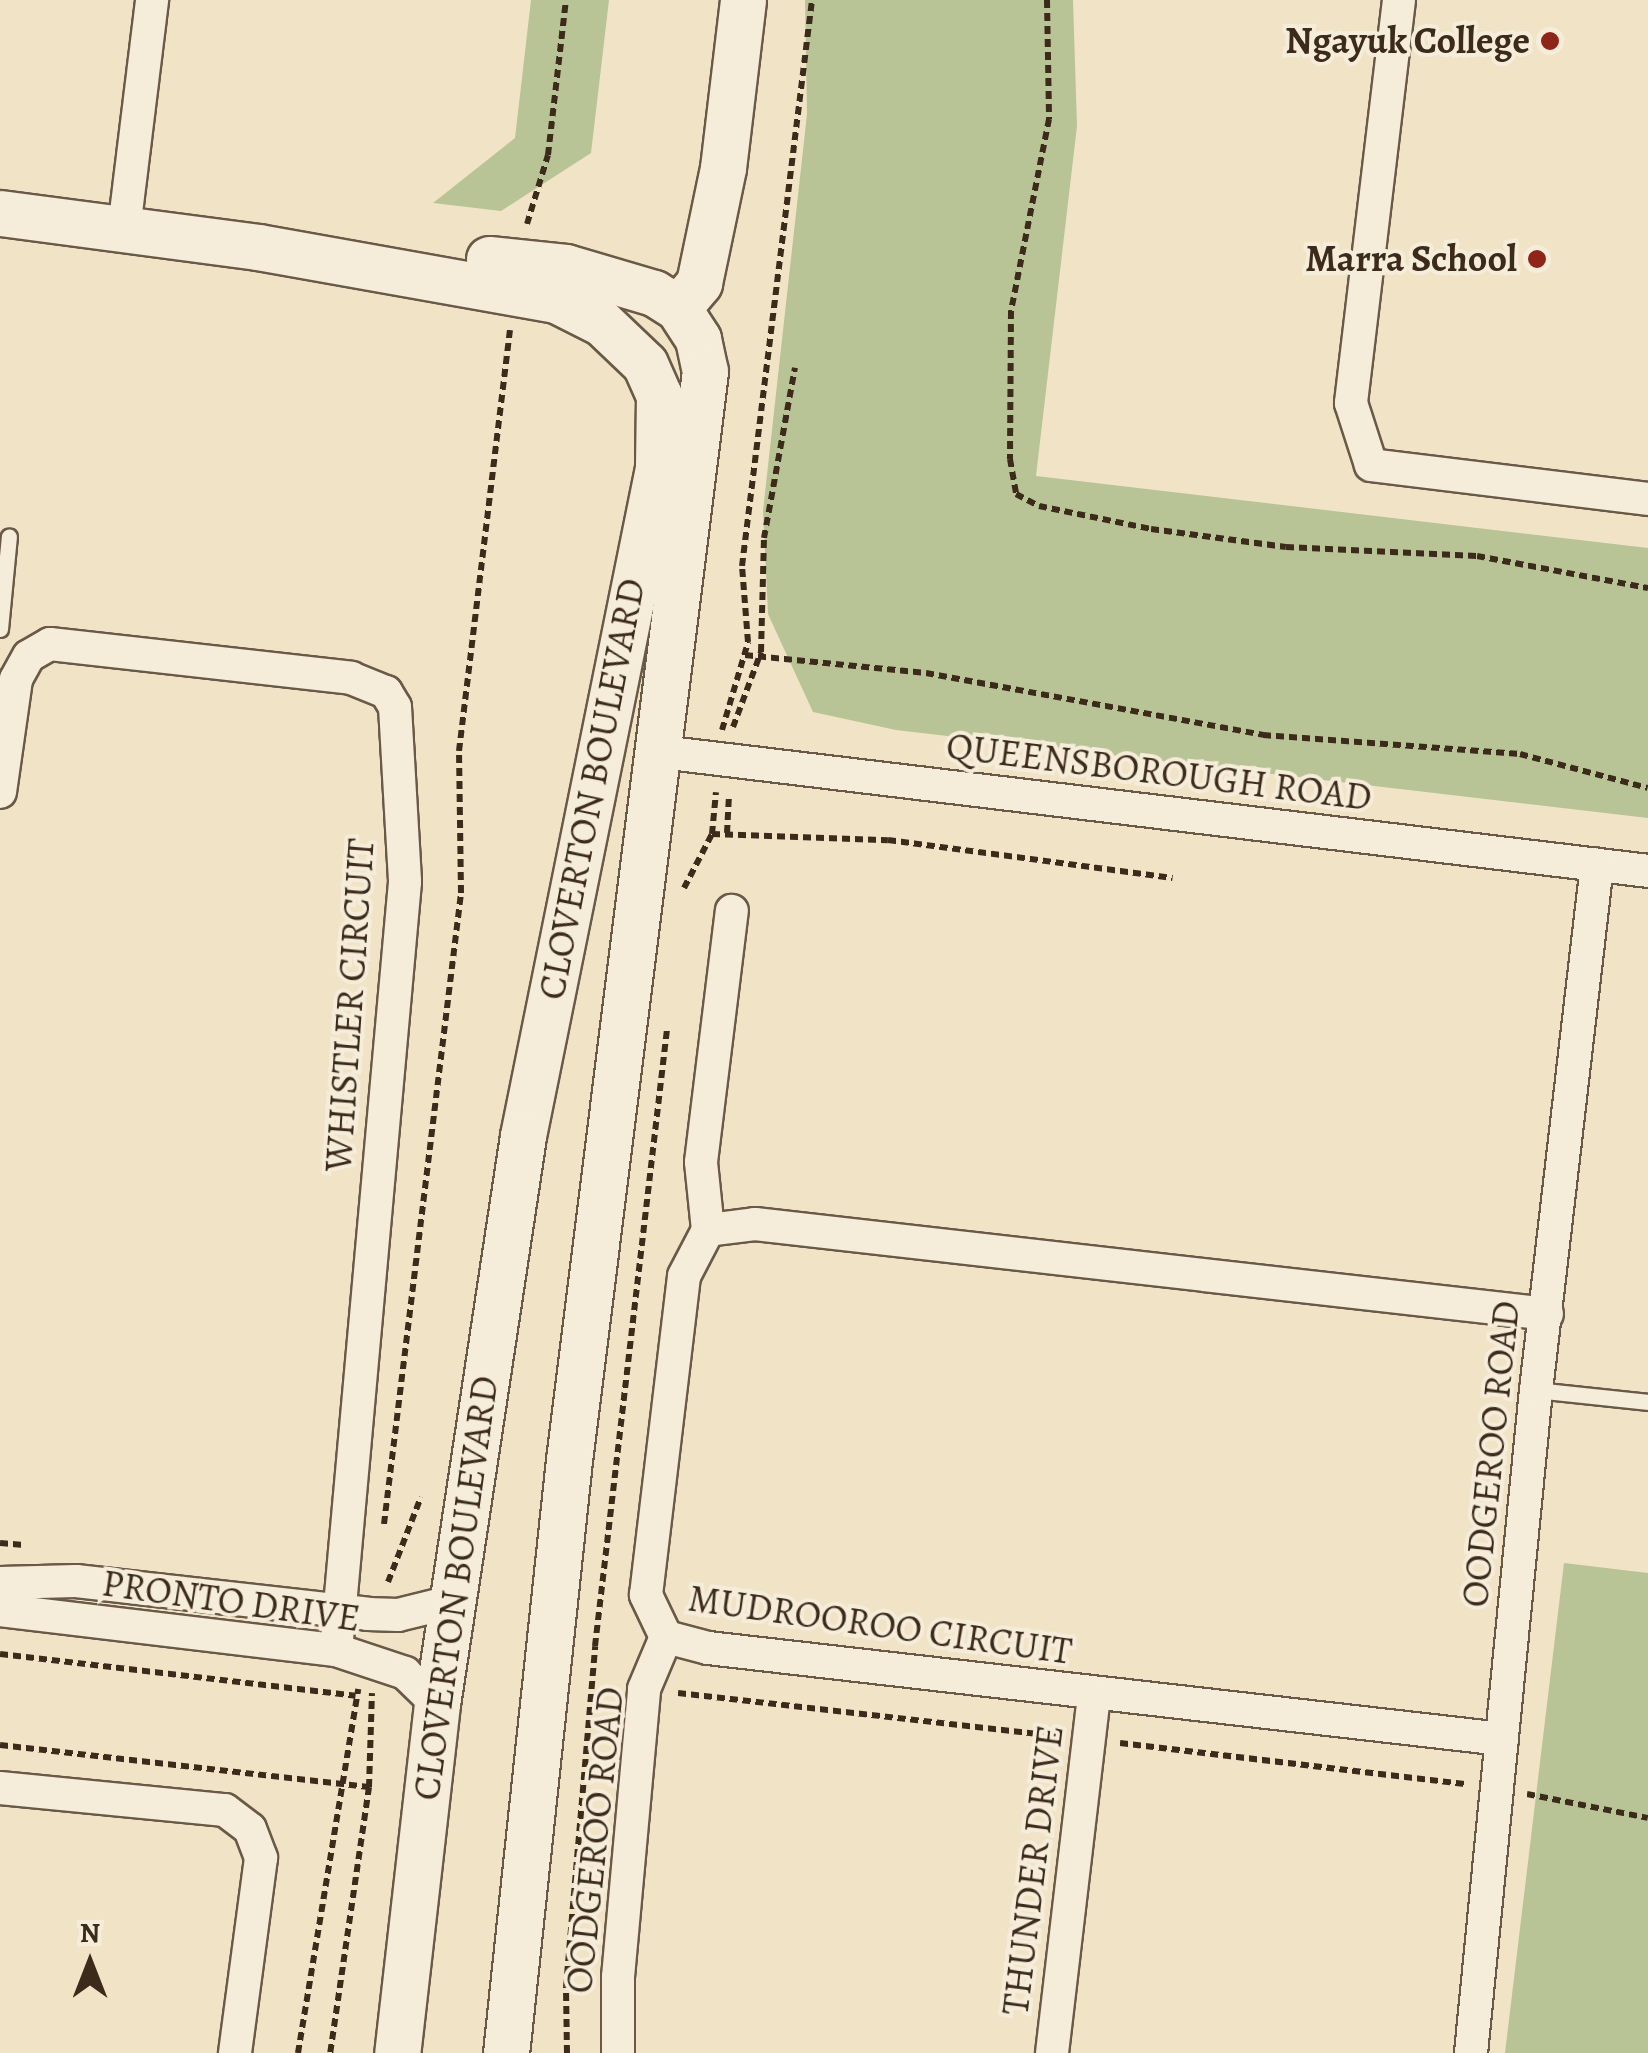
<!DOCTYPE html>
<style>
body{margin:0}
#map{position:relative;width:1648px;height:2053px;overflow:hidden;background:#f0e3c6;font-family:Alegreya,serif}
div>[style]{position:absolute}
.green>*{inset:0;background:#b8c496}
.path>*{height:6px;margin-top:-3px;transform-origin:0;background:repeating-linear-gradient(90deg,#3c2b1b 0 8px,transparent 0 13px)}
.roads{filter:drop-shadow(2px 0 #695946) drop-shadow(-2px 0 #695946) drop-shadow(0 2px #695946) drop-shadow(0 -2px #695946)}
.lane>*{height:15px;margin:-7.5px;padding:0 7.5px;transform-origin:7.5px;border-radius:7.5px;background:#f5edda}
.street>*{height:32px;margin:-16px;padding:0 16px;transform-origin:16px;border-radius:16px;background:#f5edda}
.secondary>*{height:45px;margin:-22.5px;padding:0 22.5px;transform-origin:22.5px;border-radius:22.5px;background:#f5edda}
.dots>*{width:28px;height:28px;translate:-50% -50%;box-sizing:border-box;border:5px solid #f5edda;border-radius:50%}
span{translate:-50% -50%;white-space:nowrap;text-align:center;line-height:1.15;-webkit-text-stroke:8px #f5edda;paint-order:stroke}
.poi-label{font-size:38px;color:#3c2b1b;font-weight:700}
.right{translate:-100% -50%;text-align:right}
.street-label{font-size:38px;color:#3c2b1b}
.north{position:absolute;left:40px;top:1913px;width:100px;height:100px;-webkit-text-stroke:8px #f5edda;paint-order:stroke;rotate:0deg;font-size:28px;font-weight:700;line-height:40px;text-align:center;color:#3c2b1b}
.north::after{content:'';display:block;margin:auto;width:35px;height:45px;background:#3c2b1b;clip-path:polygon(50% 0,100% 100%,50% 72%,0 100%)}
</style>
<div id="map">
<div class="green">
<div style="clip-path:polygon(531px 0,609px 0,591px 153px,501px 211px,433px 203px,515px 138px)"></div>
<div style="clip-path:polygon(805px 0,1073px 0,1077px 126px,1036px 476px,1648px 548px,1648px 818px,896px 730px,813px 712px,768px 614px,763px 511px,807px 114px)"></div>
<div style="clip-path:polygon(1564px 1563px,1648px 1573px,1648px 2053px,1505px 2053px)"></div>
</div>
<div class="path">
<div style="left:1047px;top:0;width:119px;rotate:89deg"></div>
<div style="left:1049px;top:119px;width:196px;rotate:101.2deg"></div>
<div style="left:1011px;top:311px;width:148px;rotate:90.4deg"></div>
<div style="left:1010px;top:459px;width:36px;rotate:80deg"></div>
<div style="left:1016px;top:494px;width:26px;rotate:28deg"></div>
<div style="left:1039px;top:506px;width:114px;rotate:11.6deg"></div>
<div style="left:1151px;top:529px;width:136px;rotate:7.6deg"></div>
<div style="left:1286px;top:547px;width:191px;rotate:2.7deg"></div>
<div style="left:1477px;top:556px;width:174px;rotate:10.6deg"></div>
<div style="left:527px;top:224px;width:72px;rotate:-73.1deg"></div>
<div style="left:548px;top:155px;width:156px;rotate:-83.4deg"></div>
<div style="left:745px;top:655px;width:182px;rotate:5.7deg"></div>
<div style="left:926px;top:673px;width:343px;rotate:10.4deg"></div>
<div style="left:1263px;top:735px;width:258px;rotate:4.2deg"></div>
<div style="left:1520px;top:754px;width:132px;rotate:14.9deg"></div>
<div style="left:733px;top:727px;width:80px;rotate:-69.5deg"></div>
<div style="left:761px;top:652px;width:114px;rotate:-88.5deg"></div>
<div style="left:764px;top:538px;width:173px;rotate:-79.7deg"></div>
<div style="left:722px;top:730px;width:92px;rotate:-73.5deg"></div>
<div style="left:748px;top:642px;width:76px;rotate:-94.5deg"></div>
<div style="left:742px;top:566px;width:570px;rotate:-82.95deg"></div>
<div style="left:727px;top:833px;width:39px;rotate:-87deg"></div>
<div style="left:712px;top:834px;width:176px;rotate:2deg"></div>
<div style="left:888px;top:840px;width:287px;rotate:7.6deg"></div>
<div style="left:684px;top:888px;width:61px;rotate:-62.6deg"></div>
<div style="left:712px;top:834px;width:42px;rotate:-84.6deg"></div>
<div style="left:384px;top:1524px;width:636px;rotate:-83.04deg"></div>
<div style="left:461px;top:893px;width:142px;rotate:-90.8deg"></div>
<div style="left:459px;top:751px;width:424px;rotate:-83.1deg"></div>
<div style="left:0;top:1543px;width:24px;rotate:5deg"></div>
<div style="left:388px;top:1582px;width:91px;rotate:-68.8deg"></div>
<div style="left:0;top:1654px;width:358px;rotate:6.7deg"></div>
<div style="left:678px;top:1693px;width:382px;rotate:6.5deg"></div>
<div style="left:1120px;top:1743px;width:347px;rotate:6.8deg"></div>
<div style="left:0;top:1745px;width:371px;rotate:6.5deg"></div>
<div style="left:369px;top:1787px;width:269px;rotate:98.3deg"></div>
<div style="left:369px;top:1787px;width:94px;rotate:-88.2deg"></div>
<div style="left:1527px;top:1794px;width:123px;rotate:11.2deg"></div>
<div style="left:298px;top:2053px;width:369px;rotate:-80.6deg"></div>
<div style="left:567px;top:2053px;width:66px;rotate:-90.9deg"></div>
<div style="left:566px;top:1987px;width:342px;rotate:-85.1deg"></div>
<div style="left:595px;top:1646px;width:621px;rotate:-83.34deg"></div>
</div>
<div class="roads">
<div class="lane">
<div style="left:0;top:629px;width:93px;rotate:-84.5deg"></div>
<div style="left:1536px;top:1390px;width:113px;rotate:6.1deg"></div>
</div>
<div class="street">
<div style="left:1399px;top:0;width:406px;rotate:96.8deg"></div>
<div style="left:1351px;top:403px;width:65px;rotate:72.1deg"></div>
<div style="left:1371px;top:465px;width:279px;rotate:7deg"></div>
<div style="left:124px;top:229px;width:231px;rotate:-83deg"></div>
<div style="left:661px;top:752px;width:994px;rotate:6.87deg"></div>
<div style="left:0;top:792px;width:114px;rotate:-81.9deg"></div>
<div style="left:16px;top:679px;width:26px;rotate:-61deg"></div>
<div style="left:29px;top:656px;width:24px;rotate:-30deg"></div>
<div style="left:50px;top:644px;width:303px;rotate:6.4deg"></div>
<div style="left:351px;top:678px;width:38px;rotate:22deg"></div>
<div style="left:386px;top:692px;width:17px;rotate:59deg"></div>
<div style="left:395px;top:707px;width:175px;rotate:86.7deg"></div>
<div style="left:405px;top:882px;width:771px;rotate:95.13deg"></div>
<div style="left:708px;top:1230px;width:68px;rotate:-95.9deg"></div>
<div style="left:701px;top:1162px;width:253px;rotate:-83deg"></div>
<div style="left:0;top:1583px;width:76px;rotate:-1.5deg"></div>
<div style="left:76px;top:1581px;width:294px;rotate:6.4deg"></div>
<div style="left:368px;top:1614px;width:30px;rotate:2deg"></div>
<div style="left:398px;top:1615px;width:55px;rotate:-13.8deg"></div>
<div style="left:0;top:1610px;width:338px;rotate:6.8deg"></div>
<div style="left:336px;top:1650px;width:73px;rotate:18.4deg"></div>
<div style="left:405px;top:1673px;width:45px;rotate:44.1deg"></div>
<div style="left:1502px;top:1739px;width:799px;rotate:-173.46deg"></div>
<div style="left:708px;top:1648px;width:43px;rotate:-165.3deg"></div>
<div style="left:666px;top:1637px;width:47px;rotate:-115.5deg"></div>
<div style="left:646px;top:1595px;width:321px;rotate:-83.2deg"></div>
<div style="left:684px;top:1276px;width:52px;rotate:-62.4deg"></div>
<div style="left:708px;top:1230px;width:47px;rotate:-7.3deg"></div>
<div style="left:755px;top:1224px;width:797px;rotate:6.48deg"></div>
<div style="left:0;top:1788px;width:226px;rotate:5.6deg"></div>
<div style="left:225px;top:1810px;width:31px;rotate:37deg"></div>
<div style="left:250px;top:1829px;width:31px;rotate:69deg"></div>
<div style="left:261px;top:1858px;width:197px;rotate:97.6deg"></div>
<div style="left:618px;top:2053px;width:76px;rotate:-90deg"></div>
<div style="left:618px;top:1977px;width:289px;rotate:-84.8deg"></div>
<div style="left:644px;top:1689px;width:56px;rotate:-67.1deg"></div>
<div style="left:1052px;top:2053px;width:359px;rotate:-83.3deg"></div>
<div style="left:1471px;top:2053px;width:666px;rotate:-84.4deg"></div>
<div style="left:1536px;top:1390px;width:529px;rotate:-83.37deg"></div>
</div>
<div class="secondary">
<div style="left:0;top:213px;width:260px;rotate:7.5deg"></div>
<div style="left:258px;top:247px;width:303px;rotate:10.1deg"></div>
<div style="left:556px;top:300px;width:51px;rotate:26.6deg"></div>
<div style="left:602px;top:323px;width:59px;rotate:43.6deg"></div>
<div style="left:645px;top:364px;width:34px;rotate:66deg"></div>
<div style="left:659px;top:395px;width:73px;rotate:90.8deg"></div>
<div style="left:658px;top:468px;width:682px;rotate:101.43deg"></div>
<div style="left:523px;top:1136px;width:574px;rotate:98.61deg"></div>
<div style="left:437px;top:1704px;width:351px;rotate:96.5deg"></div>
<div style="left:489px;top:259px;width:77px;rotate:5.9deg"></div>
<div style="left:566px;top:267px;width:92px;rotate:16.5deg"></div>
<div style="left:654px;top:293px;width:28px;rotate:32deg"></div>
<div style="left:678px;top:308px;width:37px;rotate:57deg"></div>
<div style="left:698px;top:339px;width:33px;rotate:78deg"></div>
<div style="left:705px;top:371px;width:1097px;rotate:97.12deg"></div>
<div style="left:569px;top:1460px;width:596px;rotate:96.06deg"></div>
<div style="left:678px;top:308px;width:33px;rotate:-50deg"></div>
<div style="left:699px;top:283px;width:117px;rotate:-78.2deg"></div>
<div style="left:723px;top:168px;width:169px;rotate:-83.2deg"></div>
</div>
</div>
<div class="dots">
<div style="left:1550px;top:41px;background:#8f2418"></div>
<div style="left:1537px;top:259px;background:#8f2418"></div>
</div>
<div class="poi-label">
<span class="right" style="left:1530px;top:41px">Ngayuk College</span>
<span class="right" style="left:1517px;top:259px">Marra School</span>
</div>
<div class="street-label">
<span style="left:1159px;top:772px;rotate:7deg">QUEENSBOROUGH ROAD</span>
<span style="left:592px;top:789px;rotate:-79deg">CLOVERTON BOULEVARD</span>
<span style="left:350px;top:1005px;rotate:-86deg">WHISTLER CIRCUIT</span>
<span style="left:1491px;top:1454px;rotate:-84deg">OODGEROO ROAD</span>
<span style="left:456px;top:1588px;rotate:-82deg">CLOVERTON BOULEVARD</span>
<span style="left:231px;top:1601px;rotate:8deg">PRONTO DRIVE</span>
<span style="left:880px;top:1625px;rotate:8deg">MUDROOROO CIRCUIT</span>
<span style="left:595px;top:1840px;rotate:-84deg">OODGEROO ROAD</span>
<span style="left:1033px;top:1870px;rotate:-83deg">THUNDER DRIVE</span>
</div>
<div class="north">N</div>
</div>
